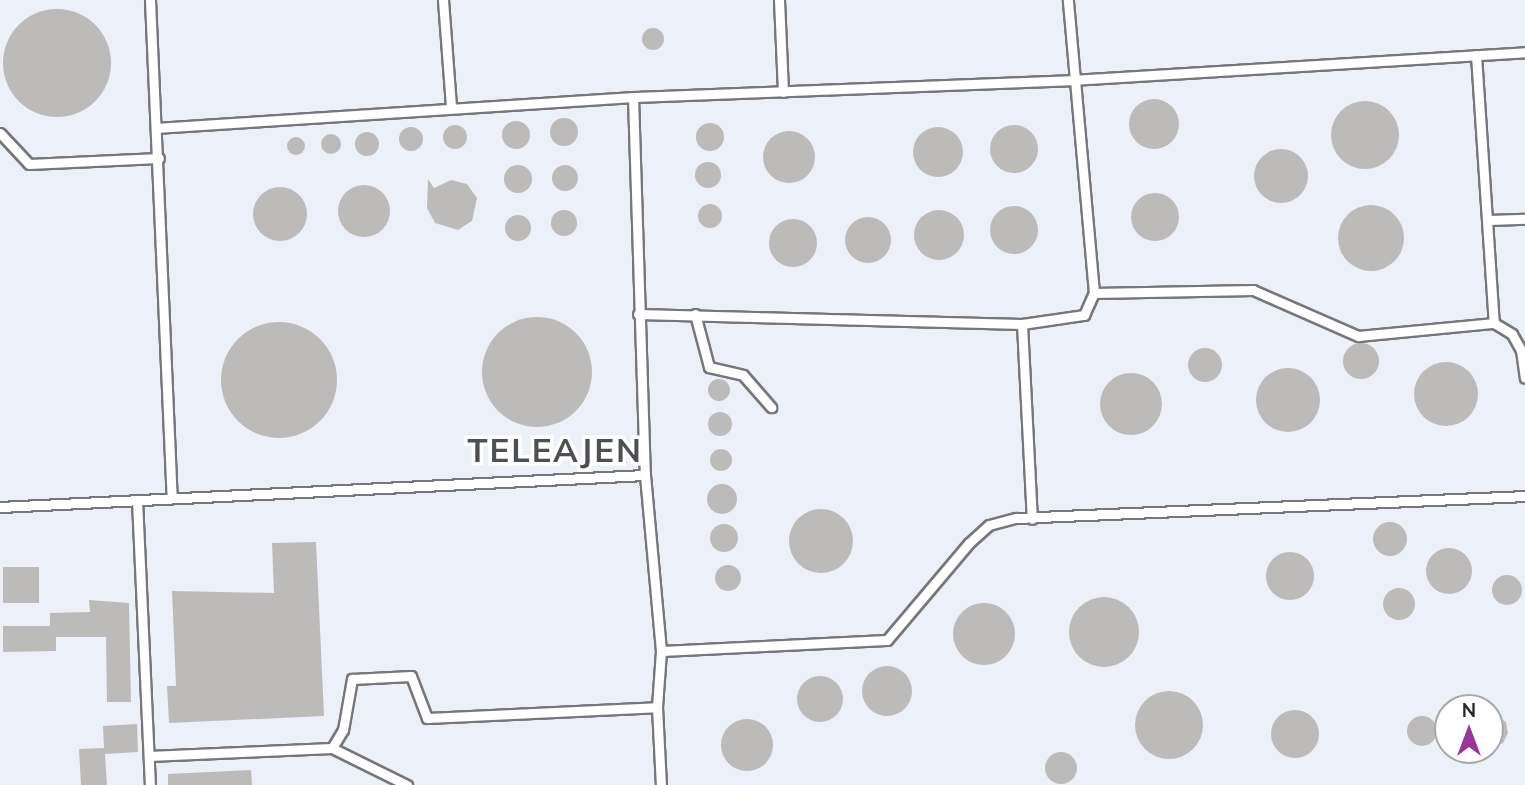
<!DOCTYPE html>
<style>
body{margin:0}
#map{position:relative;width:1525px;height:785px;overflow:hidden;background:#f9fafc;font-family:Mulish,sans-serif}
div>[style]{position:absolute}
.built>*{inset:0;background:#ecf0f9}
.building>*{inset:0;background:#bdbbba;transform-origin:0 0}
.round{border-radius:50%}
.roads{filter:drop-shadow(2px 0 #777779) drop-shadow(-2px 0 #777779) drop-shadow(0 2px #777779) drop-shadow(0 -2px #777779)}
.lane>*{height:9px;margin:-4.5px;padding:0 4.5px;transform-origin:4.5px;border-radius:4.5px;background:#fff}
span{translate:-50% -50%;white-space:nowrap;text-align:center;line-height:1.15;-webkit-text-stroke:7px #fff;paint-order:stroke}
.district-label{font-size:33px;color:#4e4f50;font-weight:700;letter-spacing:2px}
.north{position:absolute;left:1434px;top:694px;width:70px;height:70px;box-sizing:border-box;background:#fff;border:2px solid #a8a8a8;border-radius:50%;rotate:0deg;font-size:19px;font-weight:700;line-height:28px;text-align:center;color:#262626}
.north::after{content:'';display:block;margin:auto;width:24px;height:32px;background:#9c3599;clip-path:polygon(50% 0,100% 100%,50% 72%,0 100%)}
</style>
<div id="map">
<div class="built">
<div style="clip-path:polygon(evenodd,0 0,1525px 0,1525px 785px,0 785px,0 0,1448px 708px,1490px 708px,1490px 750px,1448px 750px,1448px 708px)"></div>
</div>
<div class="building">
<div class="round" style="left:3px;top:9px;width:108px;height:108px"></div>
<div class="round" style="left:642px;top:28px;width:22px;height:22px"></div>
<div class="round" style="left:1129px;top:99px;width:50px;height:50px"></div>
<div class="round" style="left:1331px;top:101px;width:68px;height:68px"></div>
<div class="round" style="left:550px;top:118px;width:28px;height:28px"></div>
<div class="round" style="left:502px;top:121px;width:28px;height:28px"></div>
<div class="round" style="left:696px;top:123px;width:28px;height:28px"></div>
<div class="round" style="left:990px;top:125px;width:48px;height:48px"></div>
<div class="round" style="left:443px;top:125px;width:24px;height:24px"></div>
<div class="round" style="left:399px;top:127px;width:24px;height:24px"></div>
<div class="round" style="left:913px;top:127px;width:50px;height:50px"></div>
<div class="round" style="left:763px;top:131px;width:52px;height:52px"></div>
<div class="round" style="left:355px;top:132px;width:24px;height:24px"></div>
<div class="round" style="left:321px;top:134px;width:20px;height:20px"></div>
<div class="round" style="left:287px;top:137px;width:18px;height:18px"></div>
<div class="round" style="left:1254px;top:149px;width:54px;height:54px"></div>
<div class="round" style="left:695px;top:162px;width:26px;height:26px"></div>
<div class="round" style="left:552px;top:165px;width:26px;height:26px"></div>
<div class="round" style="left:504px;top:165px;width:28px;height:28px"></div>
<div style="clip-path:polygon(428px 179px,434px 188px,451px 180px,467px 184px,477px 198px,472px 221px,458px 230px,435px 223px,427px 208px)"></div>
<div class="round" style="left:338px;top:185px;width:52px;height:52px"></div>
<div class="round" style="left:253px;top:187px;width:54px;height:54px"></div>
<div class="round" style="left:1131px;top:193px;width:48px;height:48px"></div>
<div class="round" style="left:698px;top:204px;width:24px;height:24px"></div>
<div class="round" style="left:1338px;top:205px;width:66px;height:66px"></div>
<div class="round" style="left:990px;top:206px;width:48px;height:48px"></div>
<div class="round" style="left:914px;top:210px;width:50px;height:50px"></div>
<div class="round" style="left:551px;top:210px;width:26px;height:26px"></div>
<div class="round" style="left:505px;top:215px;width:26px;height:26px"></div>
<div class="round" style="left:845px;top:217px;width:46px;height:46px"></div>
<div class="round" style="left:769px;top:219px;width:48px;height:48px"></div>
<div class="round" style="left:482px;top:317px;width:110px;height:110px"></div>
<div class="round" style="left:221px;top:322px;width:116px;height:116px"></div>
<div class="round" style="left:1343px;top:343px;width:36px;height:36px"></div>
<div class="round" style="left:1188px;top:348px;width:34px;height:34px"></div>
<div class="round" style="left:1414px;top:362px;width:64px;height:64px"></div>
<div class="round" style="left:1256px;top:368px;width:64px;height:64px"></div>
<div class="round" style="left:1100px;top:373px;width:62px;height:62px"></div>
<div class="round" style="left:708px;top:379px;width:22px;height:22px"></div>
<div class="round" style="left:708px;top:412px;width:24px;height:24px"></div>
<div class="round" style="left:710px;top:449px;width:22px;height:22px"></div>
<div class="round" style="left:707px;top:484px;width:30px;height:30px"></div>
<div class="round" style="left:789px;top:509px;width:64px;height:64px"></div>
<div class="round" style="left:1373px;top:522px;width:34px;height:34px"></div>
<div class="round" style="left:710px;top:524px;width:28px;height:28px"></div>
<div style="clip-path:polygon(316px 542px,324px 716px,169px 723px,167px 686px,176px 686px,172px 591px,274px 593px,272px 543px)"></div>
<div class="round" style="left:1426px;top:548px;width:46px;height:46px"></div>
<div class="round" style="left:1266px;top:552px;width:48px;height:48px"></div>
<div class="round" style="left:715px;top:565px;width:26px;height:26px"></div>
<div style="left:3px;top:567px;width:36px;height:36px"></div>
<div class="round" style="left:1492px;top:575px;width:30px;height:30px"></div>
<div class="round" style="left:1383px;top:588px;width:32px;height:32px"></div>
<div class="round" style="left:1069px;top:597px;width:70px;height:70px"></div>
<div style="clip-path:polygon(89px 600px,129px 603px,131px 702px,107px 702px,106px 637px,56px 637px,56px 651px,3px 652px,3px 626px,50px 626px,50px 613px,90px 612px)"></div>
<div class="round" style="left:953px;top:603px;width:62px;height:62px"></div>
<div class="round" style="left:862px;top:666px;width:50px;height:50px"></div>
<div class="round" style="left:797px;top:676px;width:46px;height:46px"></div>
<div class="round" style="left:1135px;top:691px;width:68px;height:68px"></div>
<div class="round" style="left:1271px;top:710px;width:48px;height:48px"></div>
<div style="clip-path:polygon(1490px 711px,1506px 722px,1508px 733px,1503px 743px,1490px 749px)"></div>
<div class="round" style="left:1407px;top:716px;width:30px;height:30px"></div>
<div class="round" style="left:721px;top:719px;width:52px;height:52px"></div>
<div style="clip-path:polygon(137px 724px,138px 752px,105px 754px,107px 785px,81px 785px,79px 749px,104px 748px,103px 726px)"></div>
<div class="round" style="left:1045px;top:752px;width:32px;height:32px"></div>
<div style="clip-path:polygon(251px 770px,252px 785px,168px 785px,168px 774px)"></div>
</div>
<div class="roads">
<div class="lane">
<div style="left:150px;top:0;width:497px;rotate:87.5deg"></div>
<div style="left:443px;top:0;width:107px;rotate:85.7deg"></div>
<div style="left:779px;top:0;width:92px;rotate:87.5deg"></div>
<div style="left:1476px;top:55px;width:269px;rotate:86.2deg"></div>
<div style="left:633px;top:97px;width:378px;rotate:88.2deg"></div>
<div style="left:645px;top:475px;width:177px;rotate:84.8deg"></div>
<div style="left:661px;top:651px;width:56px;rotate:94.1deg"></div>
<div style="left:657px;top:707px;width:78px;rotate:87.1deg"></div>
<div style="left:156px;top:128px;width:478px;rotate:-3.7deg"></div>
<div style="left:633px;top:97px;width:439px;rotate:-2.2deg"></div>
<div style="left:1072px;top:80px;width:454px;rotate:-3.5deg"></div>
<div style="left:0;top:133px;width:42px;rotate:46.9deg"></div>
<div style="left:29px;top:164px;width:130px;rotate:-2.6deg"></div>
<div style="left:1489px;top:220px;width:36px;rotate:-2deg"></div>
<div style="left:1094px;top:293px;width:159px;rotate:-1.1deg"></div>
<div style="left:1253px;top:290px;width:115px;rotate:23.7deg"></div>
<div style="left:1358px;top:336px;width:137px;rotate:-5.5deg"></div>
<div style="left:1494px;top:323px;width:21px;rotate:31deg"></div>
<div style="left:1512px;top:334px;width:18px;rotate:61deg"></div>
<div style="left:1521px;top:350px;width:28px;rotate:82deg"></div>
<div style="left:638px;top:314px;width:384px;rotate:1.5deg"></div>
<div style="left:1022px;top:324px;width:63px;rotate:-8.3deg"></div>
<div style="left:1084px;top:315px;width:24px;rotate:-66deg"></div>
<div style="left:1094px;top:293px;width:294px;rotate:-95.1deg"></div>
<div style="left:695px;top:314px;width:55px;rotate:75.2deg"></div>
<div style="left:709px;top:367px;width:35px;rotate:13deg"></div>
<div style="left:743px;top:375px;width:43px;rotate:48.8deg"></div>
<div style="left:1022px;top:324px;width:195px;rotate:87.1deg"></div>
<div style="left:137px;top:500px;width:285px;rotate:87.4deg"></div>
<div style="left:0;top:507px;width:646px;rotate:-2.84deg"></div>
<div style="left:661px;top:651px;width:226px;rotate:-2.8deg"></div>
<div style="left:887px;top:640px;width:127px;rotate:-49.8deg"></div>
<div style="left:969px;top:543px;width:27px;rotate:-42deg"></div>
<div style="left:989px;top:525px;width:28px;rotate:-15deg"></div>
<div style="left:1016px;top:518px;width:509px;rotate:-2.47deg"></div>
<div style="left:332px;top:748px;width:21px;rotate:-59deg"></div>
<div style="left:343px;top:730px;width:52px;rotate:-80deg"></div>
<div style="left:352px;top:679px;width:59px;rotate:-2.9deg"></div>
<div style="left:411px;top:676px;width:45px;rotate:69.1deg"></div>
<div style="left:427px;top:718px;width:230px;rotate:-2.7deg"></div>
<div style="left:149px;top:756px;width:183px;rotate:-2.5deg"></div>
<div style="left:332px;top:748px;width:84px;rotate:26.3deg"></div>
</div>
</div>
<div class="district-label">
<span style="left:555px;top:450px">TELEAJEN</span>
</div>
<div class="north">N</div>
</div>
